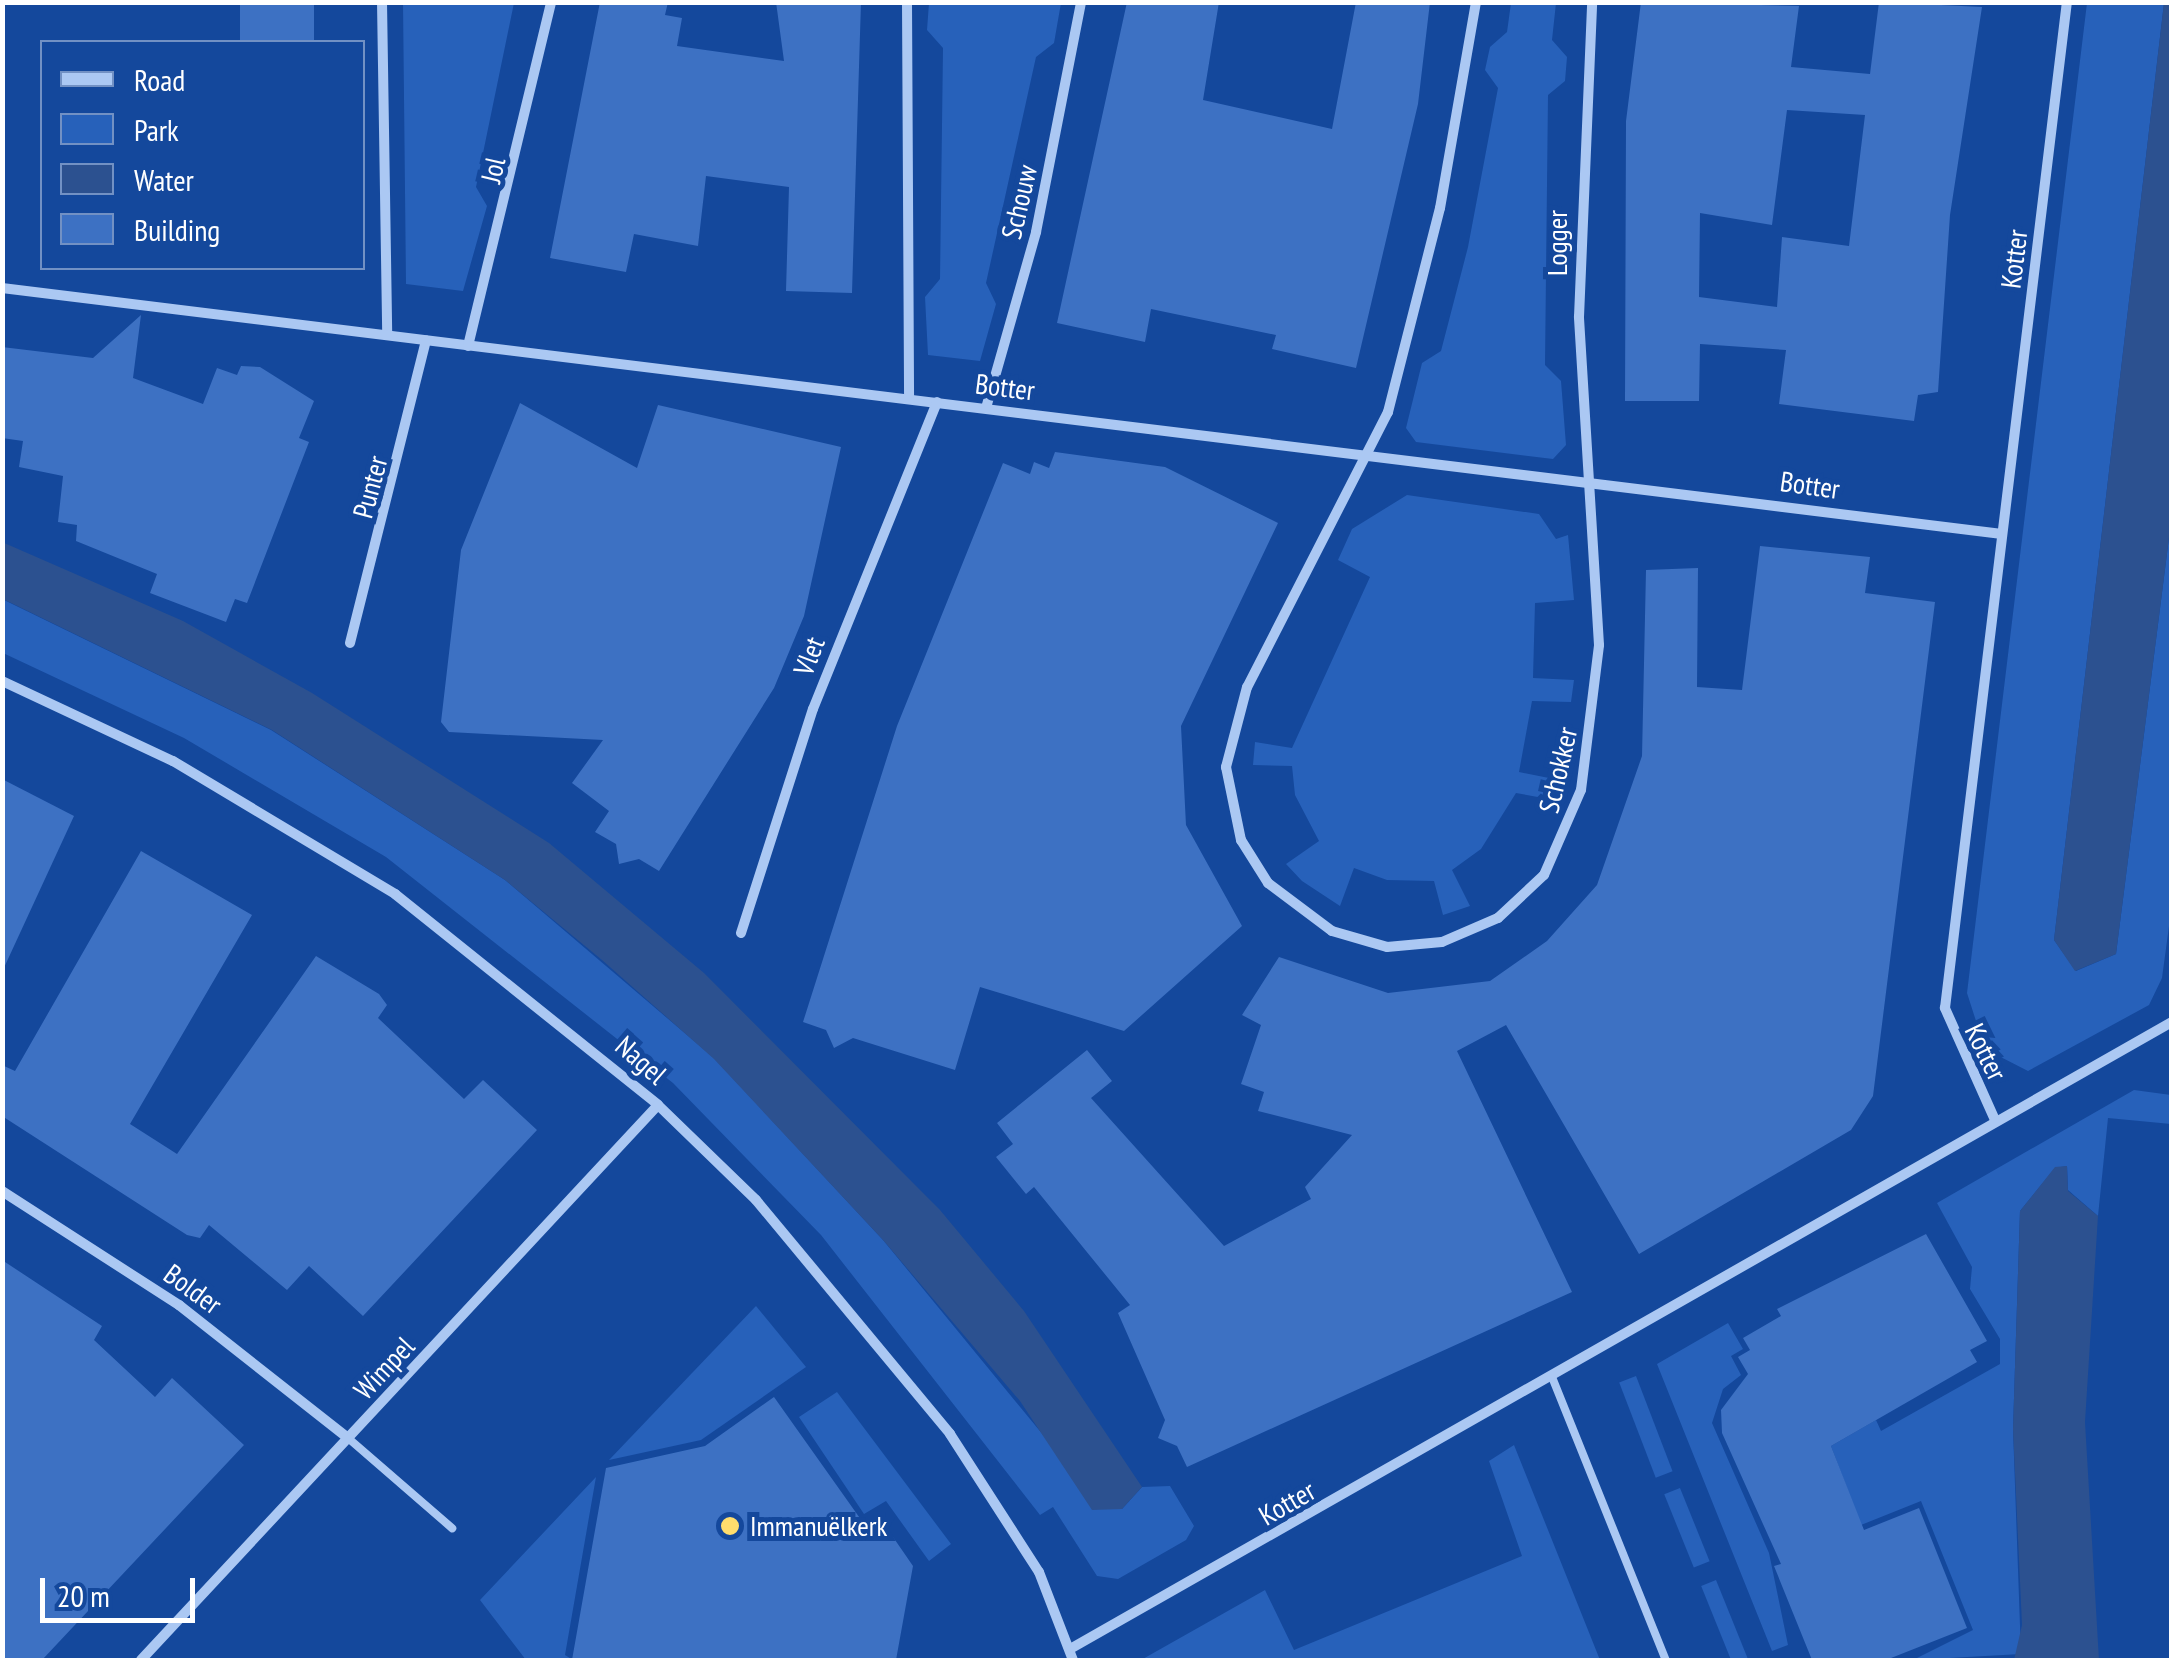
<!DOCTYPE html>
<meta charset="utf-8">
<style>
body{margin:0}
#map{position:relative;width:2174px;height:1663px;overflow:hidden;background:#14489c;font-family:"PT Sans Narrow",sans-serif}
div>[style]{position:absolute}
.green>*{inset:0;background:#2761ba;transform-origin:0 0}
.water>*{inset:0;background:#2c5190}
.building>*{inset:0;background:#3d71c3;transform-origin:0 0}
.lane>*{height:8px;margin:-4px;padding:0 4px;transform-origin:4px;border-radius:4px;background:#abc8f3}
.street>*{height:10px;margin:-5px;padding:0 5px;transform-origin:5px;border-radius:5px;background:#abc8f3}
.dots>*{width:28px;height:28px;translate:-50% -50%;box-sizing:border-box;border:5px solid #14489c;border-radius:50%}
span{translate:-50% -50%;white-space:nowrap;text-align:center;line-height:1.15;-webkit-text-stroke:10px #14489c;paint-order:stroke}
.street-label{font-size:28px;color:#fff}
.poi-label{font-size:28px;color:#fff}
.left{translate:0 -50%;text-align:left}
.frame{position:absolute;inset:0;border:5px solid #fff;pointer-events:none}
.legend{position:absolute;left:40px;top:40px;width:325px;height:230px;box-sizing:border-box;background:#14489c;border:2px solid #7291c4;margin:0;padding:12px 18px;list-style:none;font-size:30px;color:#fff}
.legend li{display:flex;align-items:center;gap:20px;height:50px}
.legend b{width:50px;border:2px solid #7291c4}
.scale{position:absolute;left:40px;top:1578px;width:155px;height:45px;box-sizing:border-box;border:5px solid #fff;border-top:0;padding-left:12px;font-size:30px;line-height:35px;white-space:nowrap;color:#fff;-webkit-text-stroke:8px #14489c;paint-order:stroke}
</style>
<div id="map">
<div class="green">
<div style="clip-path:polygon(403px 3px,514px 3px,476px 187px,487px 206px,463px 291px,406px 284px)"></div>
<div style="clip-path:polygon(929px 3px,1061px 3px,1054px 43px,1036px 57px,986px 283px,996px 304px,980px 361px,928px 355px,925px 297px,940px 279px,943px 48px,927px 30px)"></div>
<div style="clip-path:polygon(1511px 3px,1556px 3px,1552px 40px,1567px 57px,1565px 81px,1548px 95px,1545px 365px,1561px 381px,1566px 445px,1553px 459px,1416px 442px,1406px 428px,1422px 363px,1441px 351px,1468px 247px,1498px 88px,1485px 70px,1490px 47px,1507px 32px)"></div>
<div style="clip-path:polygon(2087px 3px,2164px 3px,2054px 940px,2076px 971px,2116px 954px,2171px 522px,2172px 904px,2162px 978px,2149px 1005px,2028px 1071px,1985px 1049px,1967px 993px)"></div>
<div style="clip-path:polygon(1407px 495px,1539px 514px,1556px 539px,1568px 535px,1574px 600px,1535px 603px,1533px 678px,1574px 680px,1571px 702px,1532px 701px,1519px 772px,1559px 780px,1554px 800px,1516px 793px,1481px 849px,1452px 870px,1470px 906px,1443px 915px,1434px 881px,1387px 880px,1354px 868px,1340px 906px,1302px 881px,1286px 864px,1319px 841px,1295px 795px,1292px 766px,1253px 765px,1255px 742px,1292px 748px,1370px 577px,1338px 560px,1352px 529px)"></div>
<div style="clip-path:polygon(2px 599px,271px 730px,505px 880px,714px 1058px,883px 1240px,1053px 1447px,1122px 1509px,1142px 1487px,1170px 1486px,1194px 1526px,1186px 1540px,1118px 1579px,1097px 1576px,1053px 1507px,1040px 1515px,821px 1235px,673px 1083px,386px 857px,184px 738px,3px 653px)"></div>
<div style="clip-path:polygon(2134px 1090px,2171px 1095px,2171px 1124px,2108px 1118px,2098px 1216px,2068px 1190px,2067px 1166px,2055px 1168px,2020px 1211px,2013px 1429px,2021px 1654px,1913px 1660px,1973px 1630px,1921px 1501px,1861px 1525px,1831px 1446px,1876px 1420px,1881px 1431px,2000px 1364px,2000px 1339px,1970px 1289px,1972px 1267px,1937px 1203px)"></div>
<div style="clip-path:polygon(756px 1306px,806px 1367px,701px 1440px,609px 1460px)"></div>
<div style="clip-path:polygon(1728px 1323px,1743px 1349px,1731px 1356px,1741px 1375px,1723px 1389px,1712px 1423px,1769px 1553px,1788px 1645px,1772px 1651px,1657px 1364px)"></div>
<div style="left:1636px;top:1376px;width:102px;height:18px;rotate:69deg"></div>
<div style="clip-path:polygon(837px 1392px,951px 1544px,929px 1561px,886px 1501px,864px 1514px,799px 1417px)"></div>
<div style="clip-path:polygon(1514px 1445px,1600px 1660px,1141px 1660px,1265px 1590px,1294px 1650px,1522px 1556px,1489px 1461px)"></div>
<div style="clip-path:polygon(596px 1477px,565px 1655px,573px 1660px,526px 1660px,480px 1600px)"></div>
<div style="left:1680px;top:1488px;width:79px;height:17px;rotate:68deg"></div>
<div style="left:1716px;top:1580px;width:86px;height:16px;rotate:68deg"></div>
</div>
<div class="water">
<div style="clip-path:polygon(2164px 3px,2172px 3px,2171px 522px,2116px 954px,2075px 971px,2054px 940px)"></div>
<div style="clip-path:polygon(2px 542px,183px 621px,312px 693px,549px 843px,704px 973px,940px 1210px,1024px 1311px,1142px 1487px,1122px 1509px,1092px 1510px,1020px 1401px,883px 1240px,714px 1059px,602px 960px,505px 880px,272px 730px,3px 599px)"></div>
<div style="clip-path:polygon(2067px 1166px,2068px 1191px,2098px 1216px,2085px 1422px,2099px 1660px,2014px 1660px,2022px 1625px,2013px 1429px,2020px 1211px,2055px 1167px)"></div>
</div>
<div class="building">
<div style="left:240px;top:2px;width:74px;height:40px"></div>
<div style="clip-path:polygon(600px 2px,668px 2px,665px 15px,682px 18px,677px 46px,784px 61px,776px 2px,861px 2px,852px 293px,786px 291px,789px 187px,706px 176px,698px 246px,634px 234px,626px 272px,550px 258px)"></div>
<div style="clip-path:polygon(1127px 2px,1219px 2px,1203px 100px,1332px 129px,1356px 2px,1430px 2px,1418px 104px,1356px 368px,1272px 349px,1276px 335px,1151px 309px,1145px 342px,1057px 323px)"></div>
<div style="clip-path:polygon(evenodd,1641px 2px,1799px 6px,1791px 67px,1870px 74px,1879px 2px,1982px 7px,1950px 215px,1938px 392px,1918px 395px,1914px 421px,1779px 404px,1786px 350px,1700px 344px,1699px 401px,1625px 401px,1626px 121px,1641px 2px,1787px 110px,1865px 115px,1849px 246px,1782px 237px,1777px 307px,1699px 297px,1700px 213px,1772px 225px,1787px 110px)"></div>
<div style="clip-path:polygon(141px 315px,133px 378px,203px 404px,217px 368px,237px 375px,241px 366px,260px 367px,314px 401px,299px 438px,309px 442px,247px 603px,235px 599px,226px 622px,150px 593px,157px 574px,76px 541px,77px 525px,58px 522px,63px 476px,19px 467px,23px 441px,2px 438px,2px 347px,93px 358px)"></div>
<div style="clip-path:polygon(520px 403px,637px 468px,658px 405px,841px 447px,804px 616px,774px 688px,659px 871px,639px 859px,619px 864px,616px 844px,595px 832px,609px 811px,572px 783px,603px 740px,449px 732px,441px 722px,461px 550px)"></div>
<div style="clip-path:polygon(1055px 452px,1165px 467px,1278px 523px,1181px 726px,1186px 825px,1242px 926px,1124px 1031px,980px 987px,955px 1070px,853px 1038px,834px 1048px,826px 1030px,803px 1022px,897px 726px,1003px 463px,1030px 474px,1034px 462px,1049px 468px)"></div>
<div style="clip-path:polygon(1760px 546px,1870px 557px,1865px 593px,1935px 602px,1873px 1096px,1851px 1130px,1639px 1254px,1506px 1025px,1457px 1051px,1572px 1292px,1187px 1467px,1177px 1446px,1158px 1438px,1165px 1420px,1118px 1313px,1130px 1305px,1034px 1187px,1026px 1194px,996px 1157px,1013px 1144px,997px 1123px,1087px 1050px,1112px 1081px,1091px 1098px,1224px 1246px,1311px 1199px,1305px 1187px,1352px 1135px,1258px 1111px,1264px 1092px,1241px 1084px,1261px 1025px,1242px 1015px,1279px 957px,1388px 993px,1490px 981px,1547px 941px,1597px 885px,1642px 756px,1646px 570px,1698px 568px,1697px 687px,1742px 690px)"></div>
<div style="clip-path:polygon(2px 779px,74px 816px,2px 972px)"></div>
<div style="clip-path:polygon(141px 851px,252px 915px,130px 1124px,177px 1154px,316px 956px,379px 994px,387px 1005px,378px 1018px,464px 1099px,483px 1080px,537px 1130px,363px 1316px,309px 1266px,287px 1290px,209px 1225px,200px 1238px,187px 1235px,2px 1116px,2px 1065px,15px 1071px)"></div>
<div style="clip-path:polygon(1926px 1234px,1987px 1341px,1970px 1350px,1977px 1362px,1831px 1446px,1864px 1530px,1919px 1508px,1967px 1628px,1886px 1660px,1812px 1660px,1774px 1566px,1781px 1564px,1722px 1433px,1721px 1410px,1748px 1374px,1738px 1357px,1750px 1350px,1743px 1338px,1781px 1316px,1777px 1309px)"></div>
<div style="clip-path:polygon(2px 1260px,102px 1326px,94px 1340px,155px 1397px,172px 1378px,244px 1445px,42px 1660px,2px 1660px)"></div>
<div style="clip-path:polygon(774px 1397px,869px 1531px,882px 1521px,913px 1566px,896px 1660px,572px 1660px,606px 1468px,705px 1446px)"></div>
</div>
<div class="lane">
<div style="left:1552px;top:1377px;width:305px;rotate:68.1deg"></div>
<div style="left:348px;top:1438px;width:138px;rotate:40.9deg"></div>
</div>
<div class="street">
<div style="left:382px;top:2px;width:333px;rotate:89.1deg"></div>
<div style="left:907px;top:2px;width:397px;rotate:89.7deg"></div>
<div style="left:1476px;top:2px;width:209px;rotate:99.9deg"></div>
<div style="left:1440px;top:208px;width:211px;rotate:104.3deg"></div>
<div style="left:1388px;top:412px;width:309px;rotate:117.1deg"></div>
<div style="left:1247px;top:687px;width:83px;rotate:104.7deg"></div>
<div style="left:1226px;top:767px;width:75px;rotate:78.4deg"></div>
<div style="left:1241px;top:840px;width:51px;rotate:57.9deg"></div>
<div style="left:1268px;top:883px;width:80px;rotate:36.9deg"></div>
<div style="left:1332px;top:931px;width:57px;rotate:16.2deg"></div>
<div style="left:1387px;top:947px;width:55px;rotate:-5.2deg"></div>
<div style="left:1442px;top:942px;width:61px;rotate:-23.2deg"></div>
<div style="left:1498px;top:918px;width:63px;rotate:-43.1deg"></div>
<div style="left:1544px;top:875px;width:93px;rotate:-66.5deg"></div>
<div style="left:1581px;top:790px;width:146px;rotate:-82.9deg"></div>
<div style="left:1599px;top:645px;width:329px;rotate:-93.5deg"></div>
<div style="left:1579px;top:317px;width:315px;rotate:-87.6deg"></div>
<div style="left:2px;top:288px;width:2015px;rotate:7.01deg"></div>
<div style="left:468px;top:346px;width:354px;rotate:-76.4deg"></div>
<div style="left:986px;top:408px;width:183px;rotate:-74.1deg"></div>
<div style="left:1036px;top:232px;width:234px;rotate:-78.9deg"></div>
<div style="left:350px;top:643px;width:312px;rotate:-75.9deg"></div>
<div style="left:2px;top:681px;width:189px;rotate:25.1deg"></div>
<div style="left:173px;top:761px;width:259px;rotate:30.9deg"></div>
<div style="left:395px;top:894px;width:337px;rotate:38.7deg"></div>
<div style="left:658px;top:1105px;width:136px;rotate:44.1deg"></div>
<div style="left:756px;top:1200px;width:304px;rotate:50.3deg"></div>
<div style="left:950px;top:1434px;width:164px;rotate:57.2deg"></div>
<div style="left:1039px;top:1572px;width:94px;rotate:68.9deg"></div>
<div style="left:741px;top:933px;width:235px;rotate:-72.2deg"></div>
<div style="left:813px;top:709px;width:331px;rotate:-68deg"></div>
<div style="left:1995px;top:1120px;width:123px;rotate:-114.1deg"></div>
<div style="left:1945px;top:1008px;width:1013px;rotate:-83.09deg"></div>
<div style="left:2px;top:1191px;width:211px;rotate:32.8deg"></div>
<div style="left:179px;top:1305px;width:215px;rotate:38.2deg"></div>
<div style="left:1070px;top:1649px;width:1268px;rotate:-29.64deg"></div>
<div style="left:141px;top:1660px;width:758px;rotate:-47.03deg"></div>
</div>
<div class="dots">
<div style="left:730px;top:1526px;background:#ffdd6d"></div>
</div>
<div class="street-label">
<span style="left:493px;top:170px;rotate:-77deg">Jol</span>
<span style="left:1019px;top:202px;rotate:-77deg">Schouw</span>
<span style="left:1557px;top:243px;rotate:-90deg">Logger</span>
<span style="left:2014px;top:259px;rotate:-83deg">Kotter</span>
<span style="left:1005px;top:387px;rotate:7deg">Botter</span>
<span style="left:1810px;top:485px;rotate:8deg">Botter</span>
<span style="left:370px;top:487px;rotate:-75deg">Punter</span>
<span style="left:809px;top:656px;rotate:-69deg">Vlet</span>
<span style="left:1558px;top:770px;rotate:-77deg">Schokker</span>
<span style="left:1986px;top:1052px;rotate:64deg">Kotter</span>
<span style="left:641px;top:1060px;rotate:41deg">Nagel</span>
<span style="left:193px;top:1289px;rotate:36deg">Bolder</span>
<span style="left:384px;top:1368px;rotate:-47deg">Wimpel</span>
<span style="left:1287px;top:1503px;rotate:-30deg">Kotter</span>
</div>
<div class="poi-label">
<span class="left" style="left:750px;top:1526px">Immanuëlkerk</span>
</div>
<div class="frame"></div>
<ul class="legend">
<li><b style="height:12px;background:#abc8f3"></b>Road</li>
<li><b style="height:28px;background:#2761ba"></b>Park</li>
<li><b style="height:28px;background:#2c5190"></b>Water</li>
<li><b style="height:28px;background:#3d71c3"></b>Building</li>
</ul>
<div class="scale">20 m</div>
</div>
